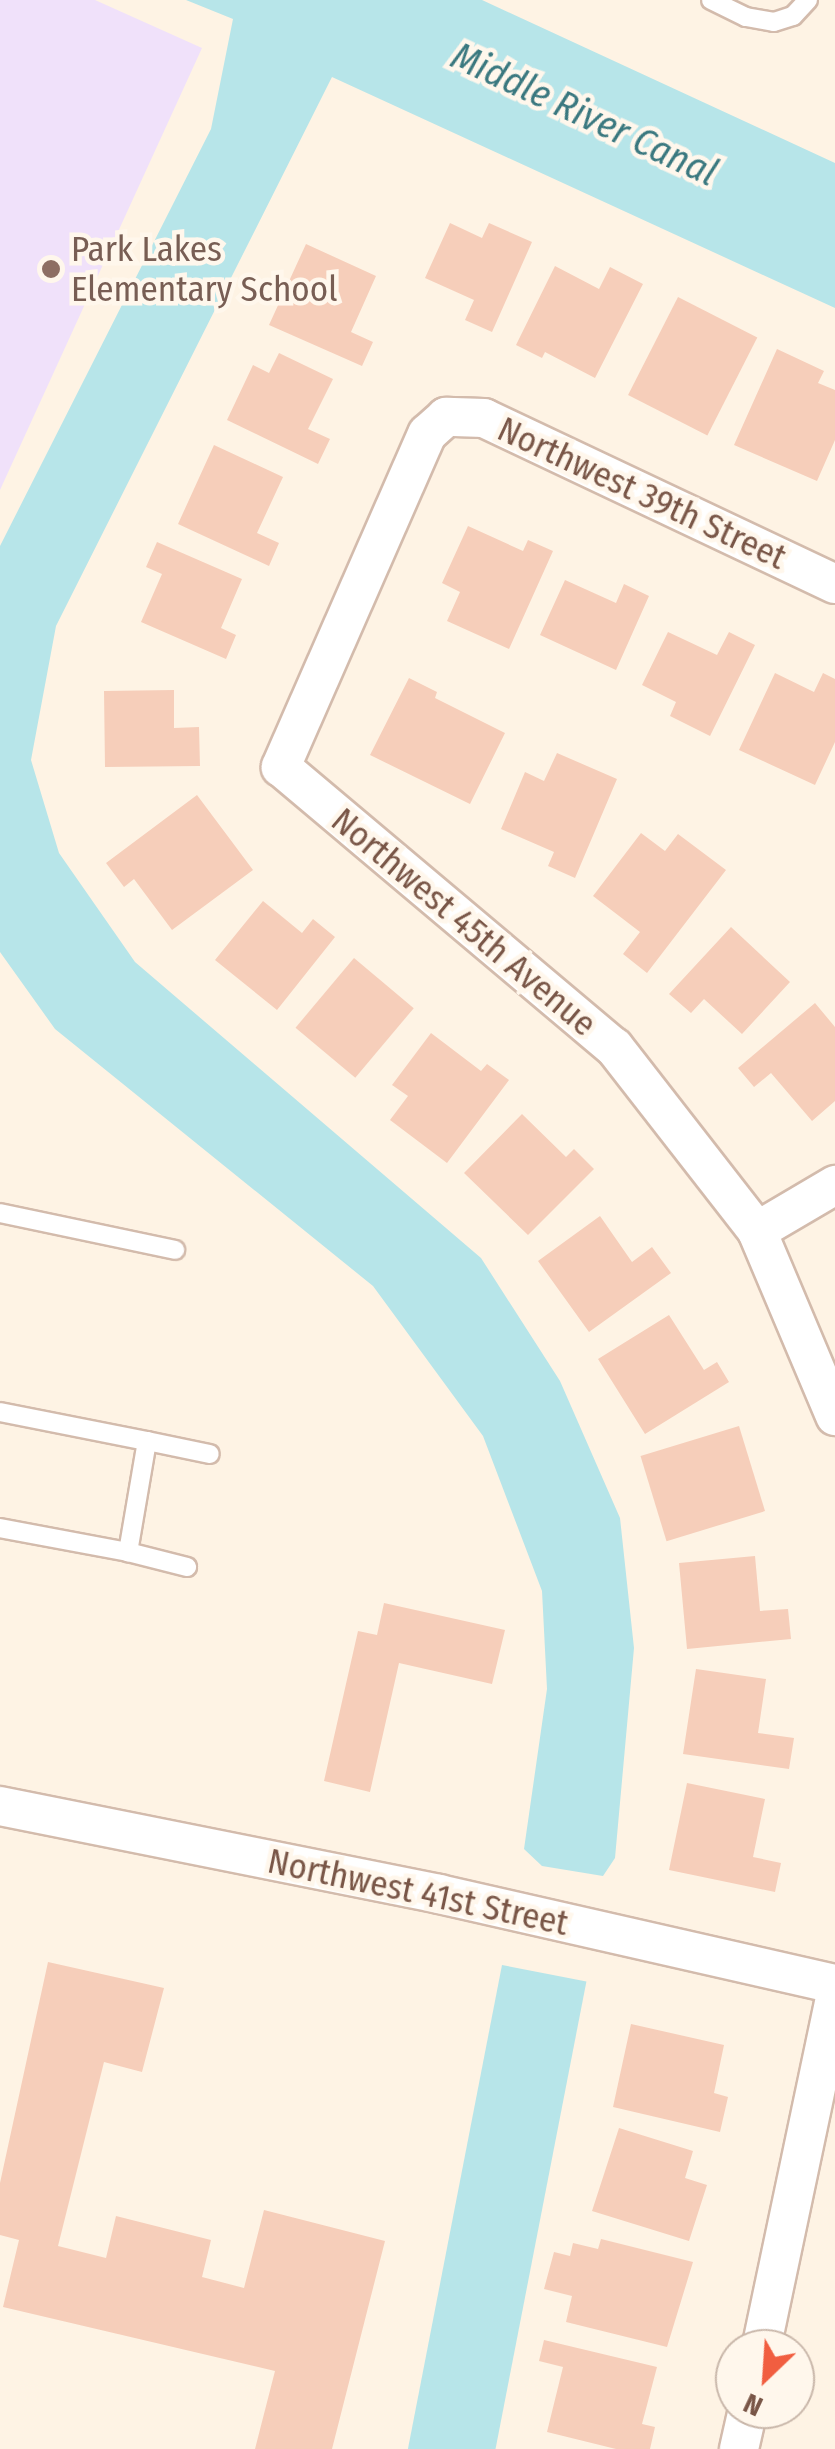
<!DOCTYPE html>
<style>
body{margin:0}
#map{position:relative;width:835px;height:2449px;overflow:hidden;background:#fef3e4;font-family:"Fira Sans Condensed",sans-serif}
div>[style]{position:absolute}
.education>*{inset:0;background:#f0e1fa}
.water>*{inset:0;background:#b7e5e9;transform-origin:0 0}
.building>*{inset:0;background:#f6ceba;transform-origin:0 0}
.roads{filter:drop-shadow(2px 0 #d3bbac) drop-shadow(-2px 0 #d3bbac) drop-shadow(0 2px #d3bbac) drop-shadow(0 -2px #d3bbac)}
.lane>*{height:18px;margin:-9px;padding:0 9px;transform-origin:9px;border-radius:9px;background:#fff}
.street>*{height:38px;margin:-19px;padding:0 19px;transform-origin:19px;border-radius:19px;background:#fff}
.dots>*{width:28px;height:28px;translate:-50% -50%;box-sizing:border-box;border:5px solid #fff7ec;border-radius:50%}
span{translate:-50% -50%;white-space:nowrap;text-align:center;line-height:1.15;-webkit-text-stroke:9px #fff7ec;paint-order:stroke}
.education-label{font-size:35px;color:#785e54}
.left{translate:0 -50%;text-align:left}
.street-label{font-size:35px;color:#795647}
.water-label{font-size:38px;color:#3a787f;font-style:italic}
.north{position:absolute;left:715px;top:2329px;width:100px;height:100px;box-sizing:border-box;background:#fff7ec;border:2px solid #c9b7aa;border-radius:50%;rotate:205deg;font-size:28px;font-weight:700;line-height:40px;text-align:center;color:#795647}
.north::after{content:'';display:block;margin:auto;width:35px;height:45px;background:#f15e40;clip-path:polygon(50% 0,100% 100%,50% 72%,0 100%)}
</style>
<div id="map">
<div class="education">
<div style="clip-path:polygon(0 0,95px 0,202px 48px,0 490px)"></div>
</div>
<div class="water">
<div style="clip-path:polygon(186px 0,482px 0,835px 163px,835px 308px,332px 77px,56px 626px,31px 760px,59px 853px,135px 962px,481px 1258px,560px 1381px,620px 1518px,634px 1648px,615px 1858px,603px 1876px,542px 1866px,524px 1849px,547px 1689px,542px 1591px,483px 1436px,373px 1286px,55px 1029px,0 952px,0 546px,211px 129px,233px 19px)"></div>
<div style="left:502px;top:1965px;width:86px;height:495px;rotate:11deg"></div>
</div>
<div class="building">
<div style="clip-path:polygon(450px 223px,482px 238px,489px 223px,532px 242px,492px 332px,465px 320px,474px 300px,425px 278px)"></div>
<div style="clip-path:polygon(306px 244px,376px 276px,351px 332px,373px 342px,362px 366px,269px 325px)"></div>
<div style="clip-path:polygon(555px 266px,599px 289px,610px 267px,643px 284px,595px 378px,545px 352px,542px 358px,516px 345px)"></div>
<div style="left:678px;top:297px;width:89px;height:110px;rotate:27deg"></div>
<div style="clip-path:polygon(777px 349px,824px 371px,818px 383px,835px 390px,835px 440px,817px 481px,734px 445px)"></div>
<div style="clip-path:polygon(279px 353px,333px 379px,308px 429px,330px 439px,318px 464px,227px 420px,253px 365px,269px 373px)"></div>
<div style="clip-path:polygon(214px 445px,283px 477px,257px 533px,279px 543px,269px 566px,178px 524px)"></div>
<div style="clip-path:polygon(468px 526px,523px 551px,528px 540px,553px 551px,509px 649px,447px 621px,460px 592px,442px 583px)"></div>
<div style="clip-path:polygon(157px 542px,242px 579px,221px 628px,236px 635px,226px 659px,141px 622px,162px 574px,146px 567px)"></div>
<div style="clip-path:polygon(565px 580px,616px 603px,624px 584px,649px 596px,616px 670px,540px 635px)"></div>
<div style="clip-path:polygon(668px 632px,717px 655px,729px 632px,755px 645px,710px 736px,670px 716px,676px 702px,642px 685px)"></div>
<div style="clip-path:polygon(775px 673px,814px 692px,823px 673px,835px 679px,835px 742px,815px 785px,739px 750px)"></div>
<div style="clip-path:polygon(409px 678px,437px 692px,435px 698px,505px 733px,470px 804px,370px 755px)"></div>
<div style="clip-path:polygon(174px 690px,174px 728px,199px 727px,200px 766px,105px 767px,104px 691px)"></div>
<div style="clip-path:polygon(557px 753px,617px 779px,575px 878px,548px 866px,554px 852px,501px 829px,525px 772px,544px 781px)"></div>
<div style="clip-path:polygon(197px 795px,253px 870px,172px 930px,134px 879px,124px 887px,106px 863px)"></div>
<div style="clip-path:polygon(641px 833px,665px 851px,678px 834px,726px 870px,647px 973px,623px 954px,640px 932px,593px 896px)"></div>
<div style="clip-path:polygon(263px 901px,302px 933px,313px 919px,335px 937px,277px 1010px,215px 960px)"></div>
<div style="clip-path:polygon(731px 927px,790px 982px,742px 1034px,704px 999px,691px 1013px,669px 994px)"></div>
<div style="left:354px;top:958px;width:78px;height:91px;rotate:40deg"></div>
<div style="clip-path:polygon(815px 1003px,835px 1027px,835px 1101px,812px 1121px,771px 1073px,754px 1087px,738px 1068px)"></div>
<div style="clip-path:polygon(431px 1033px,481px 1071px,487px 1064px,509px 1080px,447px 1163px,390px 1120px,408px 1096px,392px 1085px)"></div>
<div style="clip-path:polygon(522px 1114px,566px 1157px,574px 1149px,594px 1169px,528px 1235px,464px 1173px)"></div>
<div style="clip-path:polygon(600px 1216px,632px 1262px,652px 1247px,671px 1273px,589px 1332px,538px 1261px)"></div>
<div style="clip-path:polygon(669px 1315px,704px 1370px,717px 1362px,729px 1382px,645px 1434px,598px 1359px)"></div>
<div style="left:739px;top:1426px;width:89px;height:103px;rotate:73deg"></div>
<div style="clip-path:polygon(755px 1556px,760px 1611px,788px 1609px,791px 1639px,687px 1649px,679px 1563px)"></div>
<div style="clip-path:polygon(384px 1603px,505px 1630px,492px 1684px,399px 1663px,370px 1792px,324px 1781px,358px 1631px,377px 1635px)"></div>
<div style="clip-path:polygon(696px 1669px,766px 1679px,758px 1733px,794px 1738px,789px 1769px,683px 1754px)"></div>
<div style="clip-path:polygon(687px 1783px,765px 1799px,753px 1857px,781px 1863px,775px 1892px,669px 1870px)"></div>
<div style="clip-path:polygon(48px 1962px,164px 1988px,142px 2072px,104px 2062px,58px 2246px,106px 2258px,116px 2216px,211px 2240px,202px 2277px,244px 2288px,264px 2210px,385px 2241px,332px 2449px,255px 2449px,275px 2371px,3px 2307px,19px 2240px,0 2235px,0 2183px)"></div>
<div style="clip-path:polygon(631px 2024px,724px 2045px,714px 2093px,728px 2097px,720px 2132px,613px 2107px)"></div>
<div style="clip-path:polygon(619px 2128px,693px 2151px,685px 2178px,707px 2185px,689px 2241px,592px 2211px)"></div>
<div style="clip-path:polygon(601px 2239px,693px 2262px,667px 2347px,566px 2322px,572px 2296px,544px 2289px,554px 2252px,570px 2256px,573px 2243px,598px 2249px)"></div>
<div style="clip-path:polygon(544px 2340px,657px 2367px,642px 2424px,655px 2427px,650px 2449px,616px 2449px,547px 2432px,563px 2367px,539px 2361px)"></div>
</div>
<div class="roads">
<div class="lane">
<div style="left:711px;top:0;width:39px;rotate:26deg"></div>
<div style="left:746px;top:17px;width:28px;rotate:10deg"></div>
<div style="left:774px;top:22px;width:20px;rotate:-18deg"></div>
<div style="left:793px;top:16px;width:22px;rotate:-47deg"></div>
<div style="left:0;top:1213px;width:179px;rotate:11.9deg"></div>
<div style="left:0;top:1412px;width:150px;rotate:11.2deg"></div>
<div style="left:147px;top:1441px;width:113px;rotate:99.7deg"></div>
<div style="left:128px;top:1552px;width:130px;rotate:-169.4deg"></div>
<div style="left:147px;top:1441px;width:64px;rotate:11.7deg"></div>
<div style="left:128px;top:1552px;width:61px;rotate:14.3deg"></div>
</div>
<div class="street">
<div style="left:835px;top:584px;width:388px;rotate:-154.7deg"></div>
<div style="left:484px;top:418px;width:38px;rotate:-178deg"></div>
<div style="left:446px;top:417px;width:25px;rotate:138deg"></div>
<div style="left:427px;top:434px;width:364px;rotate:113.7deg"></div>
<div style="left:281px;top:767px;width:435px;rotate:40.1deg"></div>
<div style="left:614px;top:1047px;width:233px;rotate:52.1deg"></div>
<div style="left:757px;top:1231px;width:201px;rotate:67.1deg"></div>
<div style="left:757px;top:1231px;width:91px;rotate:-30.5deg"></div>
<div style="left:0;top:1806px;width:448px;rotate:11.3deg"></div>
<div style="left:439px;top:1894px;width:406px;rotate:12.8deg"></div>
<div style="left:761px;top:2349px;width:358px;rotate:-78.1deg"></div>
<div style="left:739px;top:2449px;width:41px;rotate:-77.3deg"></div>
</div>
</div>
<div class="dots">
<div style="left:51px;top:269px;background:#8d6e63"></div>
</div>
<div class="education-label">
<span class="left" style="left:71px;top:269px">Park Lakes<br>Elementary School</span>
</div>
<div class="street-label">
<span style="left:642px;top:493px;rotate:25deg">Northwest 39th Street</span>
<span style="left:464px;top:922px;rotate:40deg">Northwest 45th Avenue</span>
<span style="left:418px;top:1892px;rotate:12deg">Northwest 41st Street</span>
</div>
<div class="water-label">
<span style="left:584px;top:115px;rotate:25deg">Middle River Canal</span>
</div>
<div class="north">N</div>
</div>
